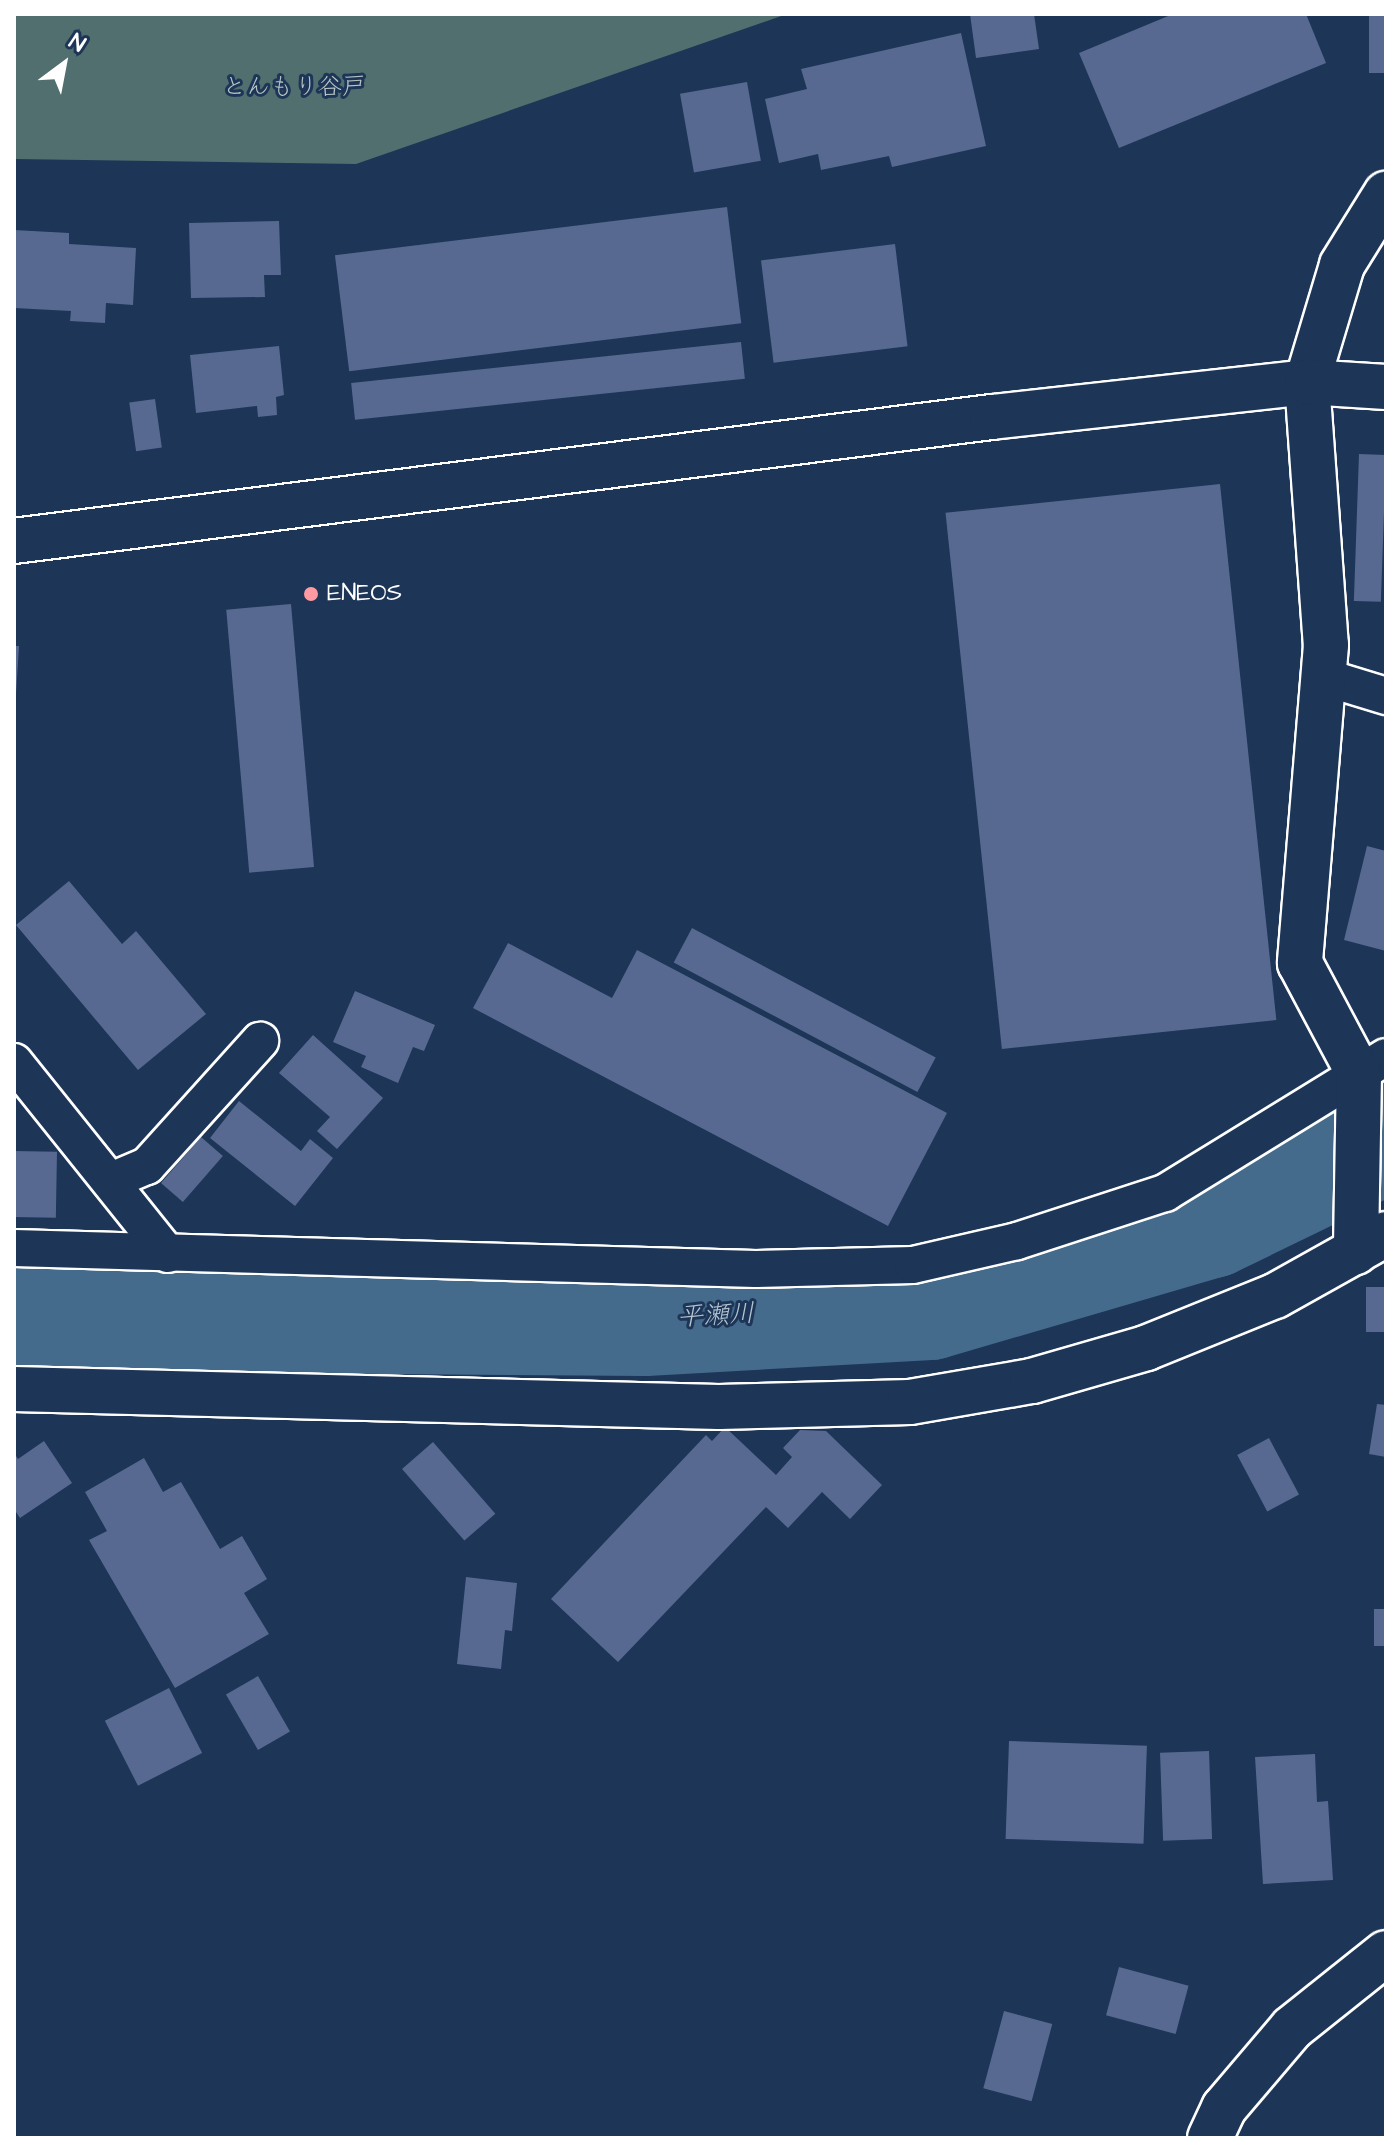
<!DOCTYPE html>
<meta charset="utf-8">
<style>
body{margin:0}
#map{position:relative;width:1400px;height:2152px;overflow:hidden;background:#1d3557;font-family:"Architects Daughter","Klee One",sans-serif}
div>[style]{position:absolute}
.green>*{inset:0;background:#506f6e}
.river>*{height:112px;margin:-56px;padding:0 56px;transform-origin:56px;border-radius:56px;background:#446b8c}
.building>*{inset:0;background:#576990;transform-origin:0 0}
.roads{filter:drop-shadow(2px 0 #fff) drop-shadow(-2px 0 #fff) drop-shadow(0 2px #fff) drop-shadow(0 -2px #fff)}
.lane>*{height:36px;margin:-18px;padding:0 18px;transform-origin:18px;border-radius:18px;background:#1d3557}
.street>*{height:44px;margin:-22px;padding:0 22px;transform-origin:22px;border-radius:22px;background:#1d3557}
.secondary>*{height:44px;margin:-22px;padding:0 22px;transform-origin:22px;border-radius:22px;background:#1d3557}
.dots>*{width:22px;height:22px;translate:-50% -50%;box-sizing:border-box;border:4px solid #1d3557;border-radius:50%}
span{translate:-50% -50%;white-space:nowrap;text-align:center;line-height:1.15;-webkit-text-stroke:6px #1d3557;paint-order:stroke}
.park-label{font-size:24px;color:#b9c5c5}
.poi-label{font-size:24px;color:#fff}
.left{translate:0 -50%;text-align:left}
.water-label{font-size:26px;color:#b4c4d1;font-style:italic}
.frame{position:absolute;inset:0;border:16px solid #fff;pointer-events:none}
.north{position:absolute;left:24px;top:24px;width:80px;height:80px;-webkit-text-stroke:6px #1d3557;paint-order:stroke;rotate:32deg;font-size:22px;font-weight:700;line-height:32px;text-align:center;color:#fff}
.north::after{content:'';display:block;margin:auto;width:28px;height:36px;background:#fff;clip-path:polygon(50% 0,100% 100%,50% 72%,0 100%)}
</style>
<div id="map">
<div class="green">
<div style="clip-path:polygon(14px 14px,787px 14px,356px 164px,14px 159px)"></div>
</div>
<div class="river">
<div style="left:14px;top:1315px;width:631px;rotate:0.45deg"></div>
<div style="left:645px;top:1320px;width:285px;rotate:-3.2deg"></div>
<div style="left:930px;top:1304px;width:293px;rotate:-16.3deg"></div>
<div style="left:1211px;top:1222px;width:195px;rotate:-25.9deg"></div>
</div>
<div class="building">
<div style="clip-path:polygon(970px 14px,1034px 14px,1039px 49px,976px 58px)"></div>
<div style="clip-path:polygon(1173px 14px,1306px 14px,1326px 63px,1119px 148px,1079px 53px)"></div>
<div style="left:1369px;top:14px;width:17px;height:59px"></div>
<div style="clip-path:polygon(961px 33px,986px 146px,892px 167px,889px 156px,821px 170px,818px 154px,779px 163px,765px 99px,807px 89px,801px 69px)"></div>
<div style="left:747px;top:82px;width:80px;height:68px;rotate:80deg"></div>
<div style="left:727px;top:207px;width:117px;height:395px;rotate:83deg"></div>
<div style="clip-path:polygon(279px 221px,281px 275px,264px 275px,265px 297px,191px 298px,189px 223px)"></div>
<div style="clip-path:polygon(14px 230px,69px 233px,69px 244px,136px 248px,133px 305px,106px 303px,105px 323px,70px 321px,71px 311px,14px 308px)"></div>
<div style="left:895px;top:244px;width:103px;height:135px;rotate:83deg"></div>
<div style="left:741px;top:342px;width:37px;height:392px;rotate:84deg"></div>
<div style="clip-path:polygon(279px 346px,284px 395px,276px 397px,277px 415px,258px 417px,257px 406px,196px 413px,190px 355px)"></div>
<div style="left:155px;top:399px;width:49px;height:26px;rotate:82deg"></div>
<div style="left:1359px;top:454px;width:27px;height:147px;rotate:2deg"></div>
<div style="left:1220px;top:484px;width:539px;height:276px;rotate:84deg"></div>
<div style="left:291px;top:604px;width:264px;height:65px;rotate:85deg"></div>
<div style="clip-path:polygon(14px 646px,19px 646px,16px 694px,14px 694px)"></div>
<div style="clip-path:polygon(1367px 846px,1386px 851px,1386px 951px,1344px 940px)"></div>
<div style="clip-path:polygon(69px 881px,122px 944px,136px 931px,206px 1014px,138px 1070px,16px 925px)"></div>
<div style="left:692px;top:928px;width:276px;height:39px;rotate:28deg"></div>
<div style="clip-path:polygon(508px 943px,612px 998px,637px 950px,947px 1113px,888px 1226px,473px 1008px)"></div>
<div style="clip-path:polygon(355px 991px,435px 1025px,424px 1051px,413px 1047px,398px 1083px,361px 1067px,366px 1056px,333px 1042px)"></div>
<div style="clip-path:polygon(313px 1035px,383px 1098px,337px 1149px,317px 1131px,330px 1117px,279px 1073px)"></div>
<div style="clip-path:polygon(239px 1101px,301px 1151px,310px 1139px,333px 1158px,295px 1206px,210px 1138px)"></div>
<div style="left:201px;top:1137px;width:29px;height:61px;rotate:41deg"></div>
<div style="left:14px;top:1151px;width:43px;height:66px;rotate:1deg"></div>
<div style="left:1366px;top:1287px;width:20px;height:45px"></div>
<div style="clip-path:polygon(1377px 1404px,1386px 1405px,1386px 1457px,1369px 1454px)"></div>
<div style="clip-path:polygon(725px 1427px,776px 1475px,792px 1457px,783px 1448px,800px 1430px,826px 1431px,882px 1485px,850px 1519px,822px 1492px,788px 1528px,766px 1507px,618px 1662px,551px 1599px,706px 1435px,712px 1441px)"></div>
<div style="left:1269px;top:1438px;width:64px;height:36px;rotate:62deg"></div>
<div style="clip-path:polygon(44px 1441px,72px 1483px,20px 1518px,14px 1509px,14px 1453px,18px 1459px)"></div>
<div style="left:433px;top:1442px;width:95px;height:41px;rotate:49deg"></div>
<div style="clip-path:polygon(144px 1458px,163px 1492px,181px 1482px,220px 1549px,242px 1536px,267px 1579px,244px 1593px,269px 1634px,175px 1688px,89px 1540px,107px 1531px,85px 1492px)"></div>
<div style="clip-path:polygon(466px 1577px,517px 1583px,512px 1631px,505px 1630px,501px 1669px,457px 1664px)"></div>
<div style="left:1374px;top:1609px;width:12px;height:37px"></div>
<div style="left:258px;top:1676px;width:64px;height:37px;rotate:60deg"></div>
<div style="left:169px;top:1688px;width:73px;height:72px;rotate:63deg"></div>
<div style="left:1009px;top:1741px;width:138px;height:98px;rotate:2deg"></div>
<div style="left:1209px;top:1751px;width:88px;height:49px;rotate:88deg"></div>
<div style="clip-path:polygon(1315px 1754px,1317px 1802px,1328px 1801px,1333px 1880px,1263px 1884px,1255px 1757px)"></div>
<div style="left:1119px;top:1967px;width:72px;height:50px;rotate:15deg"></div>
<div style="left:1004px;top:2011px;width:50px;height:80px;rotate:15deg"></div>
</div>
<div class="roads">
<div class="lane">
<div style="left:1324px;top:677px;width:65px;rotate:17deg"></div>
<div style="left:14px;top:1062px;width:246px;rotate:51.3deg"></div>
<div style="left:111px;top:1181px;width:39px;rotate:-23deg"></div>
<div style="left:147px;top:1166px;width:169px;rotate:-47.9deg"></div>
<div style="left:14px;top:1248px;width:742px;rotate:1.62deg"></div>
<div style="left:756px;top:1269px;width:157px;rotate:-1.5deg"></div>
<div style="left:913px;top:1265px;width:107px;rotate:-13deg"></div>
<div style="left:1017px;top:1241px;width:156px;rotate:-18deg"></div>
<div style="left:1165px;top:1193px;width:259px;rotate:-31.6deg"></div>
</div>
<div class="street">
<div style="left:1307px;top:382px;width:264px;rotate:85.9deg"></div>
<div style="left:1326px;top:645px;width:319px;rotate:94.7deg"></div>
<div style="left:1300px;top:963px;width:126px;rotate:62deg"></div>
<div style="left:1359px;top:1074px;width:178px;rotate:91deg"></div>
<div style="left:14px;top:1389px;width:705px;rotate:1.46deg"></div>
<div style="left:719px;top:1407px;width:191px;rotate:-1.5deg"></div>
<div style="left:910px;top:1402px;width:124px;rotate:-9.8deg"></div>
<div style="left:1032px;top:1381px;width:119px;rotate:-16.1deg"></div>
<div style="left:1146px;top:1348px;width:139px;rotate:-22deg"></div>
<div style="left:1275px;top:1296px;width:127px;rotate:-29.2deg"></div>
<div style="left:1210px;top:2138px;width:33px;rotate:-65deg"></div>
<div style="left:1224px;top:2108px;width:105px;rotate:-49.6deg"></div>
<div style="left:1292px;top:2028px;width:120px;rotate:-38.6deg"></div>
</div>
<div class="secondary">
<div style="left:1307px;top:382px;width:122px;rotate:-73.3deg"></div>
<div style="left:1342px;top:265px;width:84px;rotate:-58.2deg"></div>
<div style="left:14px;top:541px;width:986px;rotate:-7.23deg"></div>
<div style="left:992px;top:417px;width:317px;rotate:-6.3deg"></div>
<div style="left:1307px;top:382px;width:79px;rotate:3.6deg"></div>
</div>
</div>
<div class="dots">
<div style="left:311px;top:594px;background:#ff9aa2"></div>
</div>
<div class="park-label">
<span style="left:294px;top:88px">とんもり谷戸</span>
</div>
<div class="poi-label">
<span class="left" style="left:327px;top:594px">ENEOS</span>
</div>
<div class="water-label">
<span style="left:716px;top:1316px;rotate:-3deg">平瀬川</span>
</div>
<div class="frame"></div>
<div class="north">N</div>
</div>
